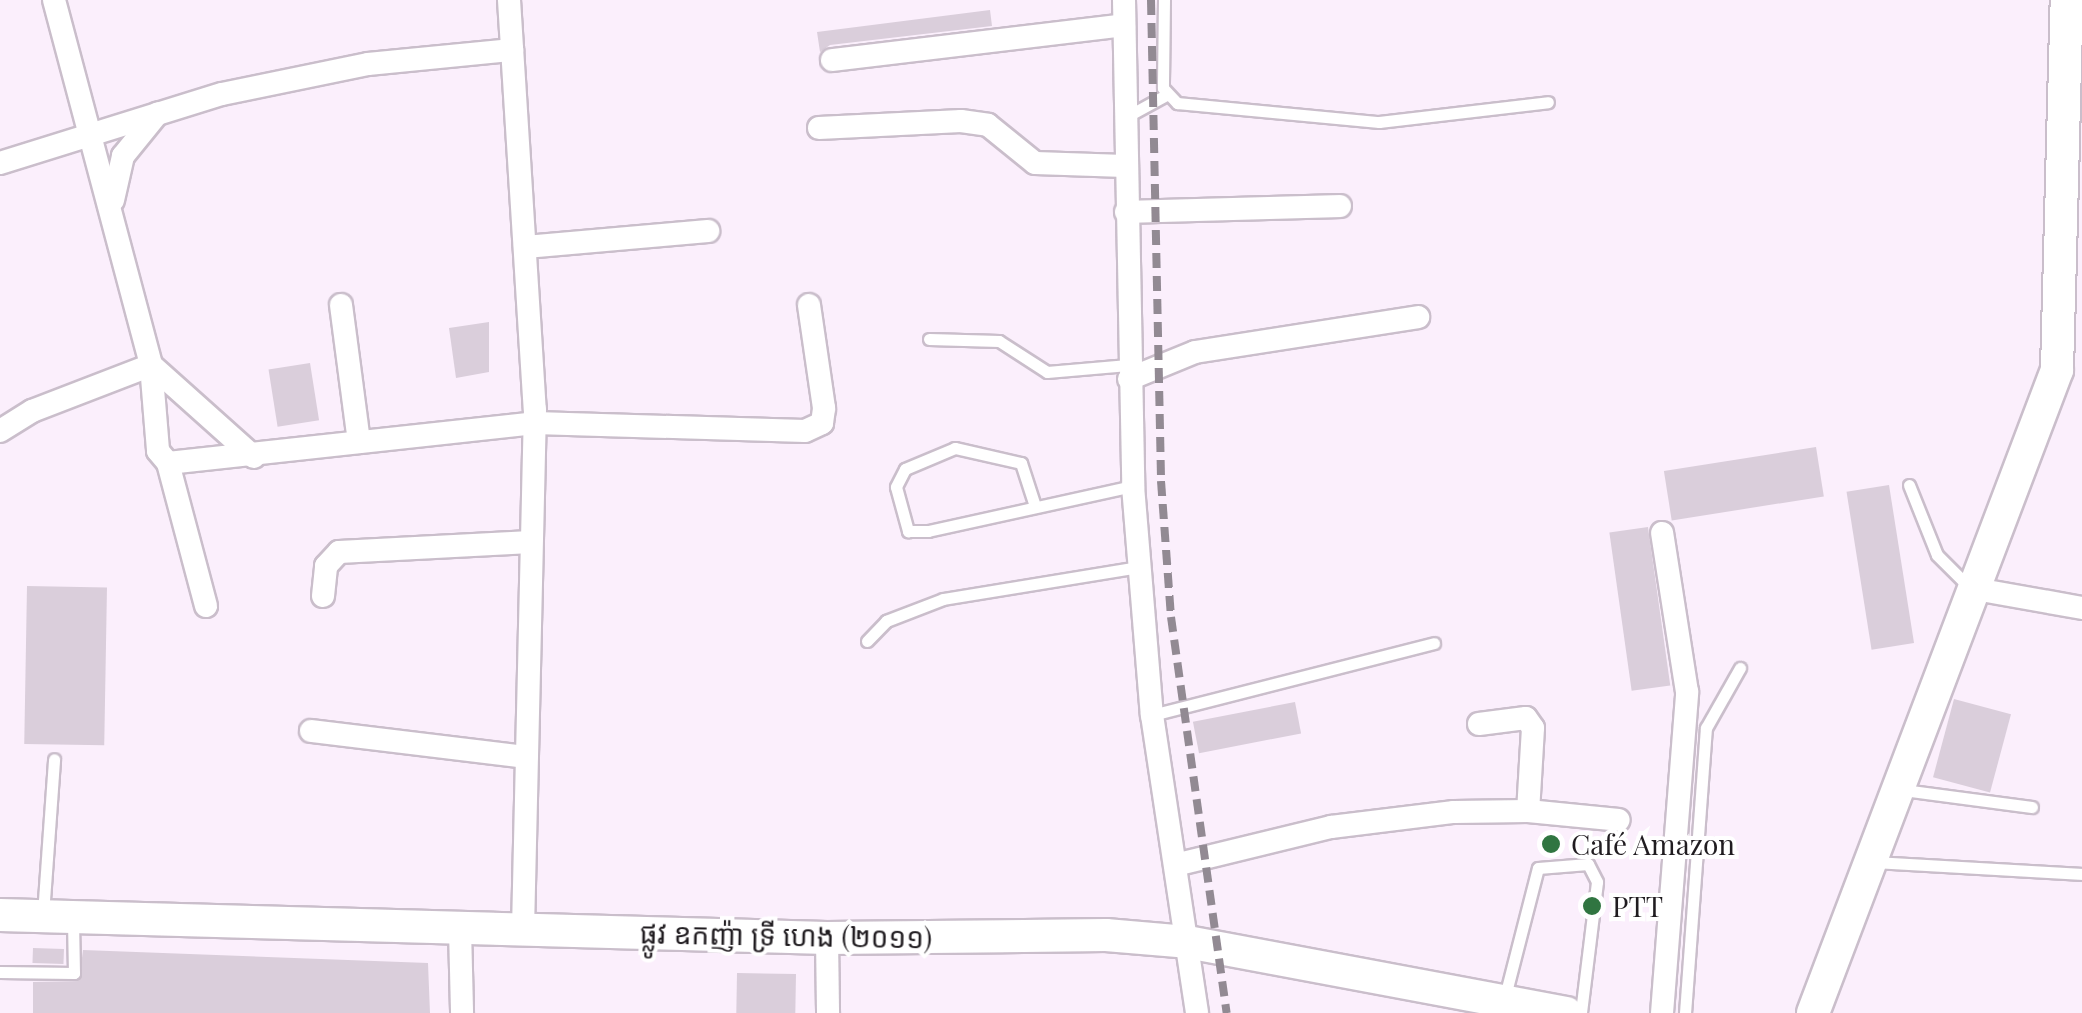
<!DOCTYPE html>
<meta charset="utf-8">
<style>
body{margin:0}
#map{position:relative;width:2082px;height:1013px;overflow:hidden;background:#fbeffc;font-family:"Playfair Display","Noto Sans Khmer",serif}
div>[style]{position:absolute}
.building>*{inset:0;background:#dacedb;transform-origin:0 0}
.roads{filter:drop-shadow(2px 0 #cabecb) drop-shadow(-2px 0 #cabecb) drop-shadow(0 2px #cabecb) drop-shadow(0 -2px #cabecb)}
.lane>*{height:11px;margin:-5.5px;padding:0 5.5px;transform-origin:5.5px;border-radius:5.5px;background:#fff}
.street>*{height:22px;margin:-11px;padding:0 11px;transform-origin:11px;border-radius:11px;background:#fff}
.secondary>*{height:32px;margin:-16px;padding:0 16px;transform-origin:16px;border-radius:16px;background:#fff}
.rail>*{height:8px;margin-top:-4px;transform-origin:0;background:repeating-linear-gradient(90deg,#928a93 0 15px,transparent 0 23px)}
.dots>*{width:28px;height:28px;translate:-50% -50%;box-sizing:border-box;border:5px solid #fff;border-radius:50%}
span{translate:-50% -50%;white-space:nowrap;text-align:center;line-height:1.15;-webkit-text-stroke:8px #fff;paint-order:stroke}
.poi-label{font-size:28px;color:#201c20}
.left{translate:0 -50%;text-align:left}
.street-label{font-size:28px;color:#201c20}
</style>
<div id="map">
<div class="building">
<div style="clip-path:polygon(990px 10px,992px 26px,830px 45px,820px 52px,817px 32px)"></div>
<div style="clip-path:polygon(489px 322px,489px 372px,456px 378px,449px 328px)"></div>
<div style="left:310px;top:363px;width:58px;height:42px;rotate:81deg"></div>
<div style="left:1816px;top:447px;width:50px;height:154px;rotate:81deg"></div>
<div style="left:1889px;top:485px;width:160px;height:43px;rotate:81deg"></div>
<div style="left:1648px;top:527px;width:160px;height:39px;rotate:82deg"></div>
<div style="left:27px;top:586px;width:80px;height:158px;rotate:1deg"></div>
<div style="left:1954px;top:699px;width:59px;height:81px;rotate:15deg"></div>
<div style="left:1295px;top:702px;width:32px;height:104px;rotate:79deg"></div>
<div style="left:33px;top:948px;width:31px;height:15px;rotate:2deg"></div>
<div style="clip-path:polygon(83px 950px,428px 963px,430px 1013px,33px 1013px,33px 982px,79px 981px)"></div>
<div style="left:737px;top:973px;width:59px;height:40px;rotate:1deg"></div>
</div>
<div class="roads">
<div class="lane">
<div style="left:1164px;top:0;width:88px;rotate:90.7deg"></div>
<div style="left:1163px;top:88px;width:21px;rotate:47deg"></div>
<div style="left:1177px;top:103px;width:203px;rotate:5.4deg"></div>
<div style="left:1379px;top:122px;width:170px;rotate:-6.7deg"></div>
<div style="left:1126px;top:117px;width:46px;rotate:-28.8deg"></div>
<div style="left:929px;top:339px;width:70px;rotate:1.6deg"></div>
<div style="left:999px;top:341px;width:57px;rotate:32.9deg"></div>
<div style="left:1047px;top:372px;width:81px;rotate:-4.9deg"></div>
<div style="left:1909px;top:485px;width:75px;rotate:68.2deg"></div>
<div style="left:1937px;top:555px;width:47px;rotate:45deg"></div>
<div style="left:1034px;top:503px;width:42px;rotate:-108deg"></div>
<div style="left:1021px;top:463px;width:68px;rotate:-167.2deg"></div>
<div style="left:955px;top:448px;width:54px;rotate:157.2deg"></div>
<div style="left:905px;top:469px;width:20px;rotate:117deg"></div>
<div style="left:896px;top:487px;width:46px;rotate:74.7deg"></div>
<div style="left:908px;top:531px;width:20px"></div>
<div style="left:928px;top:531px;width:210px;rotate:-12.4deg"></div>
<div style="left:867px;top:641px;width:28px;rotate:-46deg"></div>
<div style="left:886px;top:621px;width:61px;rotate:-21.1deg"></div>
<div style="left:943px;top:599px;width:199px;rotate:-9.3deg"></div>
<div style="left:1152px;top:715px;width:291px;rotate:-14.3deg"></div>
<div style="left:1903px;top:790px;width:130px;rotate:7.5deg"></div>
<div style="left:1875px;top:862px;width:207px;rotate:3.3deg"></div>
<div style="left:43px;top:914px;width:155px;rotate:-85.9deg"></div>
<div style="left:0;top:972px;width:74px;rotate:0.8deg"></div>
<div style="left:74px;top:973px;width:51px;rotate:-91.1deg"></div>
<div style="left:1504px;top:1000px;width:136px;rotate:-75.6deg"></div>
<div style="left:1538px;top:868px;width:50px;rotate:-4.6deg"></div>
<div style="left:1588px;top:864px;width:20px;rotate:63deg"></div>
<div style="left:1597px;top:882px;width:132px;rotate:97deg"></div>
<div style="left:1685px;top:1013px;width:286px;rotate:-85.8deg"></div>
<div style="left:1706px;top:728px;width:69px;rotate:-60.5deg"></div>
</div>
<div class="street">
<div style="left:54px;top:0;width:378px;rotate:75.1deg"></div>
<div style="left:151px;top:365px;width:86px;rotate:85.3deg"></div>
<div style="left:158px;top:451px;width:16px;rotate:50deg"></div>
<div style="left:168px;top:463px;width:369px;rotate:-6.2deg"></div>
<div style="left:535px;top:423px;width:270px;rotate:1.7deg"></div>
<div style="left:805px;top:431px;width:19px;rotate:-25deg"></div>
<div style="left:822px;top:423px;width:15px;rotate:-82deg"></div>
<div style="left:824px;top:408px;width:104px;rotate:-98.3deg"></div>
<div style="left:509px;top:0;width:410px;rotate:86.4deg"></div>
<div style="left:535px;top:409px;width:521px;rotate:91.32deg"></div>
<div style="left:1124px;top:0;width:486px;rotate:88.9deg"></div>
<div style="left:1133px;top:486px;width:230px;rotate:85.3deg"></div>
<div style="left:1152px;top:715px;width:301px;rotate:81.4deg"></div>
<div style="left:832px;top:60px;width:294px;rotate:-6.8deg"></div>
<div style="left:819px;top:128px;width:142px;rotate:-2.8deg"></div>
<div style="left:961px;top:121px;width:27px;rotate:8deg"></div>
<div style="left:988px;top:125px;width:60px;rotate:39deg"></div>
<div style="left:1035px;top:163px;width:90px;rotate:1.9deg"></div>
<div style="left:0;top:163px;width:232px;rotate:-17.3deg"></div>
<div style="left:222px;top:94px;width:149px;rotate:-11.6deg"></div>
<div style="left:368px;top:64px;width:145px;rotate:-5.6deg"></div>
<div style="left:113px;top:200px;width:45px;rotate:-77.2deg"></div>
<div style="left:123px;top:156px;width:55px;rotate:-50.9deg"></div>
<div style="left:1126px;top:212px;width:214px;rotate:-1.6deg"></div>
<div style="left:525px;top:247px;width:184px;rotate:-5deg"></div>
<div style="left:341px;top:305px;width:138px;rotate:82.5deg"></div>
<div style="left:151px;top:365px;width:138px;rotate:41.8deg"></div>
<div style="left:1129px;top:379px;width:71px;rotate:-22.2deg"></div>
<div style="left:1195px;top:352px;width:226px;rotate:-8.9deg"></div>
<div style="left:0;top:431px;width:38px;rotate:-32deg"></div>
<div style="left:32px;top:411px;width:128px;rotate:-21.1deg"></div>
<div style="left:168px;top:463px;width:148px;rotate:75.1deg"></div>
<div style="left:1970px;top:588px;width:114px;rotate:10.1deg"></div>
<div style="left:323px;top:596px;width:30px;rotate:-84deg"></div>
<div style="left:326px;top:566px;width:19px;rotate:-47deg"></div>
<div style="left:339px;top:552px;width:192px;rotate:-3deg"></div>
<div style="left:1479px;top:724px;width:47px;rotate:-7.3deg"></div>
<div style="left:1526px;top:718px;width:12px;rotate:55deg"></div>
<div style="left:1533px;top:728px;width:83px;rotate:93.4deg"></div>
<div style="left:311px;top:731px;width:217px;rotate:6.9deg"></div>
<div style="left:1175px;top:865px;width:161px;rotate:-13.7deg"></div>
<div style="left:1331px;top:827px;width:124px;rotate:-7deg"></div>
<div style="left:1454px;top:812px;width:74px;rotate:-0.8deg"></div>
<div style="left:1528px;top:811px;width:91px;rotate:5.6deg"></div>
<div style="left:460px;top:929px;width:84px;rotate:88.6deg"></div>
<div style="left:827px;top:938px;width:75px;rotate:89.2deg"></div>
<div style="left:1662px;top:1013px;width:322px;rotate:-85.5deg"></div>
<div style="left:1687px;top:692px;width:161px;rotate:-98.9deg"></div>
</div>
<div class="secondary">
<div style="left:0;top:915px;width:827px;rotate:1.59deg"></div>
<div style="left:827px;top:938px;width:279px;rotate:-0.6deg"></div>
<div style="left:1106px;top:935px;width:81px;rotate:4.9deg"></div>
<div style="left:1187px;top:942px;width:386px;rotate:10.6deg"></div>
<div style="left:1813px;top:1013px;width:688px;rotate:-69.22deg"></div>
<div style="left:2057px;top:370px;width:370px;rotate:-88.5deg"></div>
</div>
</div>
<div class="rail">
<div style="left:1151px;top:0;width:481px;rotate:88.8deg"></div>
<div style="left:1161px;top:481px;width:136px;rotate:85.8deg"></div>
<div style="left:1171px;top:617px;width:400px;rotate:82deg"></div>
</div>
<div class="dots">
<div style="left:1551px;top:844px;background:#307541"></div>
<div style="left:1592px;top:906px;background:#307541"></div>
</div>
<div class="poi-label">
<span class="left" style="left:1571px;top:844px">Café Amazon</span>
<span class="left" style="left:1612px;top:906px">PTT</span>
</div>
<div class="street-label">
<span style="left:786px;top:935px;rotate:1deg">ផ្លូវ ឧកញ៉ា ទ្រី ហេង (២០១១)</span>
</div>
</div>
